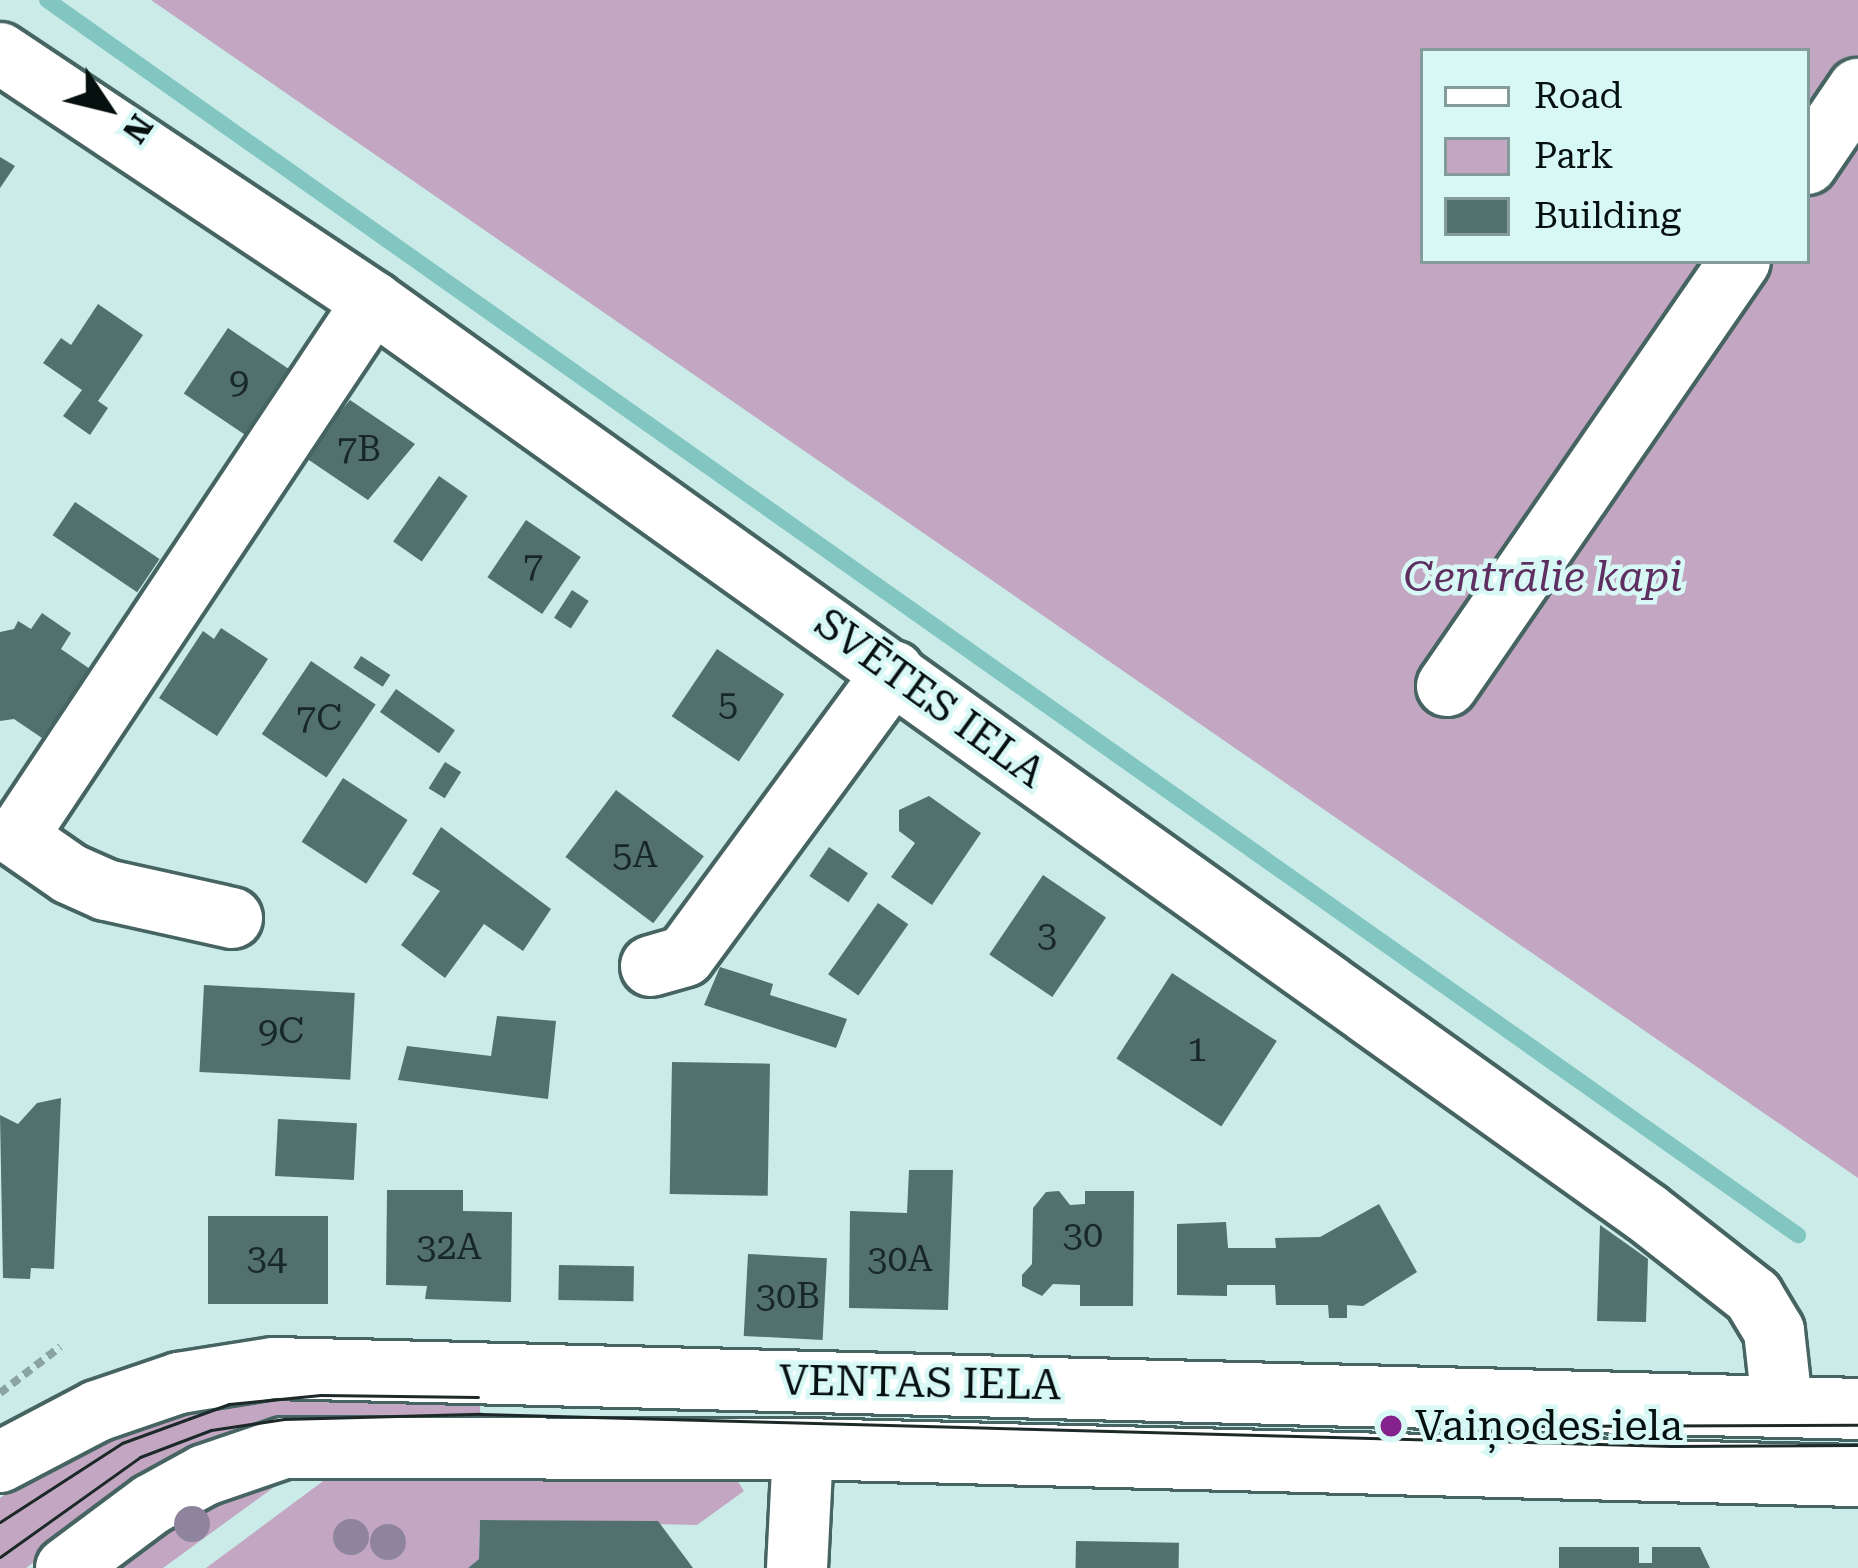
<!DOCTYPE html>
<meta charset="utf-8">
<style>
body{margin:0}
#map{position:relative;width:1858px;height:1568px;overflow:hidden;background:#caebe8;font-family:"Roboto Serif",serif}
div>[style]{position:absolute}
.green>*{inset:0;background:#c2a6c2}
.stream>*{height:16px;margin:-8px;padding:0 8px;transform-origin:8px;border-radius:8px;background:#82c6c1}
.building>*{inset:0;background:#52706e;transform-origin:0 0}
.path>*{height:8px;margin-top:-4px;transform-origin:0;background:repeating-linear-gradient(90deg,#8aa4a1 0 9px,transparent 0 15px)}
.roads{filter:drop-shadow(3px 0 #466461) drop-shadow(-3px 0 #466461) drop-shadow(0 3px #466461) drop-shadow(0 -3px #466461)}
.minor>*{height:60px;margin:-30px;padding:0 30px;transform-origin:30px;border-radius:30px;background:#fff}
.tram>*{height:3px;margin:-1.5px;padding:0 1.5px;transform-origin:1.5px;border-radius:1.5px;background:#1c2928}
.trees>*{width:36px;height:36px;margin:-18px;border-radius:50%;background:#8f849d}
.dots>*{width:33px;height:33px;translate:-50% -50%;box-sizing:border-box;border:6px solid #d7f8f5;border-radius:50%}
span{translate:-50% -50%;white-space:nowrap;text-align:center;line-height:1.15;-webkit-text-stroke:9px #d7f8f5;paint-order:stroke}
.number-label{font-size:36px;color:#182827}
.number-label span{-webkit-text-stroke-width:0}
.park-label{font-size:42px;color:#5e2f60;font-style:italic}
.street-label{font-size:42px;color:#05100f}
.poi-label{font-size:42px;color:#05100f}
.left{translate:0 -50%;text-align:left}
.legend{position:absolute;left:1420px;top:48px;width:390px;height:216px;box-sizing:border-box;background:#d7f8f5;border:3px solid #839b99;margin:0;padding:15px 21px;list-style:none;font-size:36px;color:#05100f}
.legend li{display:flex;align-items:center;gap:24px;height:60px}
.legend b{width:60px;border:3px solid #839b99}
.north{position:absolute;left:48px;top:48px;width:120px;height:120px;-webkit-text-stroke:9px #d7f8f5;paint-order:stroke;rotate:125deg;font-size:33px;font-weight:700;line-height:48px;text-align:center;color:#05100f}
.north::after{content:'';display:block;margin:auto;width:42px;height:54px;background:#05100f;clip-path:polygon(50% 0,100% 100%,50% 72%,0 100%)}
</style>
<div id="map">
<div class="green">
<div style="clip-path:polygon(evenodd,151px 0,1858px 0,1858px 1178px,151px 0,1423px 51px,1807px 51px,1807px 261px,1423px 261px,1423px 51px)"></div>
<div style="clip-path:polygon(480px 1388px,480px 1424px,116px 1501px,26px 1568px,0 1568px,0 1498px,32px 1474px,195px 1398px)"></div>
<div style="clip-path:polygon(310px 1461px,163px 1568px,101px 1568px,167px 1521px)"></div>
<div style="clip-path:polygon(330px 1476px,737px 1480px,744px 1491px,697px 1525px,480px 1520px,479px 1559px,468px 1568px,206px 1568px)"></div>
</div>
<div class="stream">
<div style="left:47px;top:0;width:2143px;rotate:35.2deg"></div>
</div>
<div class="building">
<div style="clip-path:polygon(0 157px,15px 166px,0 188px)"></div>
<div style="clip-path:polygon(98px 304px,143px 335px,98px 401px,108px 408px,90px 435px,63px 416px,82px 390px,43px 363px,61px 338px,71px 345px)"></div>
<div style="left:228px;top:328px;width:80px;height:79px;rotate:34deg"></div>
<div style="clip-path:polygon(350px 400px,415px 444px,368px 500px,303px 456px)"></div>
<div style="left:439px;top:476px;width:35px;height:80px;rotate:35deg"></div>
<div style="left:75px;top:502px;width:102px;height:40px;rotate:34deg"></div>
<div style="left:526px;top:520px;width:66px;height:69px;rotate:34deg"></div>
<div style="left:572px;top:590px;width:20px;height:33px;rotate:33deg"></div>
<div style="clip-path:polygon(42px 613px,71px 633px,61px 649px,90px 669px,42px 738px,14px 719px,0 721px,0 632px,14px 629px,18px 621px,31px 629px)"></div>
<div style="clip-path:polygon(221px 628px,268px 659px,217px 736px,159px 698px,203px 631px,214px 639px)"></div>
<div style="left:717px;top:649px;width:81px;height:81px;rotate:34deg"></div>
<div style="left:361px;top:656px;width:35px;height:14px;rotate:33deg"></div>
<div style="left:311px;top:661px;width:78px;height:88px;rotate:34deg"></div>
<div style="left:396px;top:689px;width:72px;height:28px;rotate:35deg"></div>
<div style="left:445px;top:762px;width:19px;height:31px;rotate:32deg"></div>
<div style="left:343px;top:778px;width:77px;height:76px;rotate:33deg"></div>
<div style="left:616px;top:790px;width:110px;height:84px;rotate:37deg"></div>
<div style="clip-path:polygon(929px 796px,981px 833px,932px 905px,891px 877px,915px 843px,899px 831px,899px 810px)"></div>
<div style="clip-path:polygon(441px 827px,551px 909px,523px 951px,484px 924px,445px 978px,401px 945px,440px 891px,412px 874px)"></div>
<div style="left:829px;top:847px;width:47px;height:35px;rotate:34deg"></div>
<div style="left:1043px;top:875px;width:76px;height:96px;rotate:34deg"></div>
<div style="left:878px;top:903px;width:37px;height:87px;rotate:35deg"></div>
<div style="clip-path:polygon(720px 967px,773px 984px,770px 995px,847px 1019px,836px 1048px,704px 1005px)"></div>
<div style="left:1172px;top:973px;width:125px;height:102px;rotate:33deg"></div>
<div style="left:204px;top:985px;width:151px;height:87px;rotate:3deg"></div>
<div style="clip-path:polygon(497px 1016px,556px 1021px,548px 1099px,398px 1080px,407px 1046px,491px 1056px)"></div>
<div style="left:672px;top:1062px;width:98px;height:132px;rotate:1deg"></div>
<div style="clip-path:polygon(61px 1098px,54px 1269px,31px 1268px,30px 1279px,3px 1278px,0 1115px,18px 1124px,37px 1103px)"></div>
<div style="left:278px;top:1119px;width:79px;height:57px;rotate:3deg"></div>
<div style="clip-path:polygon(909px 1170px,953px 1170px,948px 1310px,849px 1308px,850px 1211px,907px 1213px)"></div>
<div style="clip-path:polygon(387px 1190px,463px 1190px,463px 1211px,512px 1212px,511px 1302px,425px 1299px,427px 1286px,386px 1285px)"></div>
<div style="clip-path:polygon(1059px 1191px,1070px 1205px,1085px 1204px,1085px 1191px,1134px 1191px,1133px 1306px,1080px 1306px,1080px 1285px,1053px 1284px,1042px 1296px,1022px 1286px,1022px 1275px,1032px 1264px,1033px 1208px,1046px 1192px)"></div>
<div style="clip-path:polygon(1379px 1204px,1417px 1272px,1363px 1306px,1347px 1305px,1347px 1318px,1329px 1318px,1328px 1305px,1276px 1305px,1275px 1285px,1227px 1285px,1227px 1296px,1177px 1295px,1177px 1224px,1226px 1222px,1228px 1248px,1276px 1248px,1275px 1238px,1320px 1237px)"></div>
<div style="left:208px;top:1216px;width:120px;height:88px"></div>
<div style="clip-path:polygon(1600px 1225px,1648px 1259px,1646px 1322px,1597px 1321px)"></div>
<div style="left:748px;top:1254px;width:79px;height:82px;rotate:3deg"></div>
<div style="left:559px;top:1265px;width:75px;height:35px;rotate:1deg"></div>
<div style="clip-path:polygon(480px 1520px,658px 1521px,693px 1568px,468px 1568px,479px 1559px)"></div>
<div style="left:1076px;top:1541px;width:103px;height:27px;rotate:1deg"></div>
<div style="clip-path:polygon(1559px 1547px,1639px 1547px,1639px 1563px,1652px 1563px,1652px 1547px,1700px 1547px,1710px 1568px,1559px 1568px)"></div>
</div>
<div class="path">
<div style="left:0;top:1393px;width:76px;rotate:-37.5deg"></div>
</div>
<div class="roads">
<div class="minor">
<div style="left:0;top:53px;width:448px;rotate:33.7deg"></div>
<div style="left:373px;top:302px;width:1566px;rotate:35.57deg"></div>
<div style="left:1647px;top:1213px;width:135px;rotate:38.1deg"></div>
<div style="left:1753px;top:1296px;width:41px;rotate:59deg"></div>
<div style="left:1774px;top:1331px;width:73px;rotate:83.7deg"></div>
<div style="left:1807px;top:164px;width:91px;rotate:-55.8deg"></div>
<div style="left:1447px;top:686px;width:516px;rotate:-55.42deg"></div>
<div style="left:232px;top:918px;width:129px;rotate:-167.5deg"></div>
<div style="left:106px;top:890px;width:39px;rotate:-156deg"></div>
<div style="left:70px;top:874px;width:65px;rotate:-145.1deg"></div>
<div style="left:17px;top:837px;width:643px;rotate:-56.36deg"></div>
<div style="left:651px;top:966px;width:35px;rotate:-16deg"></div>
<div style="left:685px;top:956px;width:353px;rotate:-53.7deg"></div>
<div style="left:0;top:1462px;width:110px;rotate:-27.7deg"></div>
<div style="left:97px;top:1411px;width:87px;rotate:-18.9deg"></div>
<div style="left:179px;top:1383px;width:96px;rotate:-9deg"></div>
<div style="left:274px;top:1368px;width:1585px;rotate:1.48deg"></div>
<div style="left:66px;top:1568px;width:107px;rotate:-36.7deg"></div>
<div style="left:152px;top:1504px;width:60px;rotate:-28.7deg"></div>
<div style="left:205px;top:1475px;width:83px;rotate:-18.9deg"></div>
<div style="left:284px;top:1448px;width:519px;rotate:0.11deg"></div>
<div style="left:803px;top:1449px;width:1055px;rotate:1.47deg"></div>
<div style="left:797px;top:1568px;width:119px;rotate:-87.1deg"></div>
</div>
</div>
<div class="tram">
<div style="left:1534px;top:1426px;width:324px;rotate:-0.2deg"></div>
<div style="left:0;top:1522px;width:145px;rotate:-32.9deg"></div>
<div style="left:122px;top:1443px;width:114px;rotate:-20deg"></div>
<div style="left:229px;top:1404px;width:92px;rotate:-5.6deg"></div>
<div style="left:321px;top:1395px;width:157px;rotate:0.7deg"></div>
<div style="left:0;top:1557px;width:172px;rotate:-35.5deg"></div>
<div style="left:140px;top:1457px;width:76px;rotate:-20.8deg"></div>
<div style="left:211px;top:1430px;width:74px;rotate:-8.6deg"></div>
<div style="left:284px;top:1419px;width:197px;rotate:-1.5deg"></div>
<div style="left:481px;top:1414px;width:1191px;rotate:1.54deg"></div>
<div style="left:1672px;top:1446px;width:186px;rotate:-0.3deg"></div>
</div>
<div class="trees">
<div style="left:192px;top:1524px"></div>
<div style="left:351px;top:1537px"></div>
<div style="left:388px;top:1542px"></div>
</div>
<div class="dots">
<div style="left:1391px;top:1426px;background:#85228b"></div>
</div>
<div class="number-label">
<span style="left:239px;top:383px">9</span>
<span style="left:359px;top:450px">7B</span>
<span style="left:533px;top:567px">7</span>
<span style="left:728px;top:705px">5</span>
<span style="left:319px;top:719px">7C</span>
<span style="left:635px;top:856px">5A</span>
<span style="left:1047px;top:936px">3</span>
<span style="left:281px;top:1032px">9C</span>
<span style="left:1197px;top:1050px">1</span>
<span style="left:1083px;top:1236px">30</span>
<span style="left:449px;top:1248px">32A</span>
<span style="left:267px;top:1259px">34</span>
<span style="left:900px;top:1260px">30A</span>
<span style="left:788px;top:1297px">30B</span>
</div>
<div class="park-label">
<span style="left:1543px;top:577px">Centrālie kapi</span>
</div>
<div class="street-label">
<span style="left:930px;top:698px;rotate:36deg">SVĒTES IELA</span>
<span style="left:920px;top:1383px;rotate:1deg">VENTAS IELA</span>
</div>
<div class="poi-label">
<span class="left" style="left:1415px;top:1426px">Vaiņodes iela</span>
</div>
<ul class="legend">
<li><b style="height:15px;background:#fff"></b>Road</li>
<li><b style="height:33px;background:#c2a6c2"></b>Park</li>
<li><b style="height:33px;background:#52706e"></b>Building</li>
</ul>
<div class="north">N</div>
</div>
